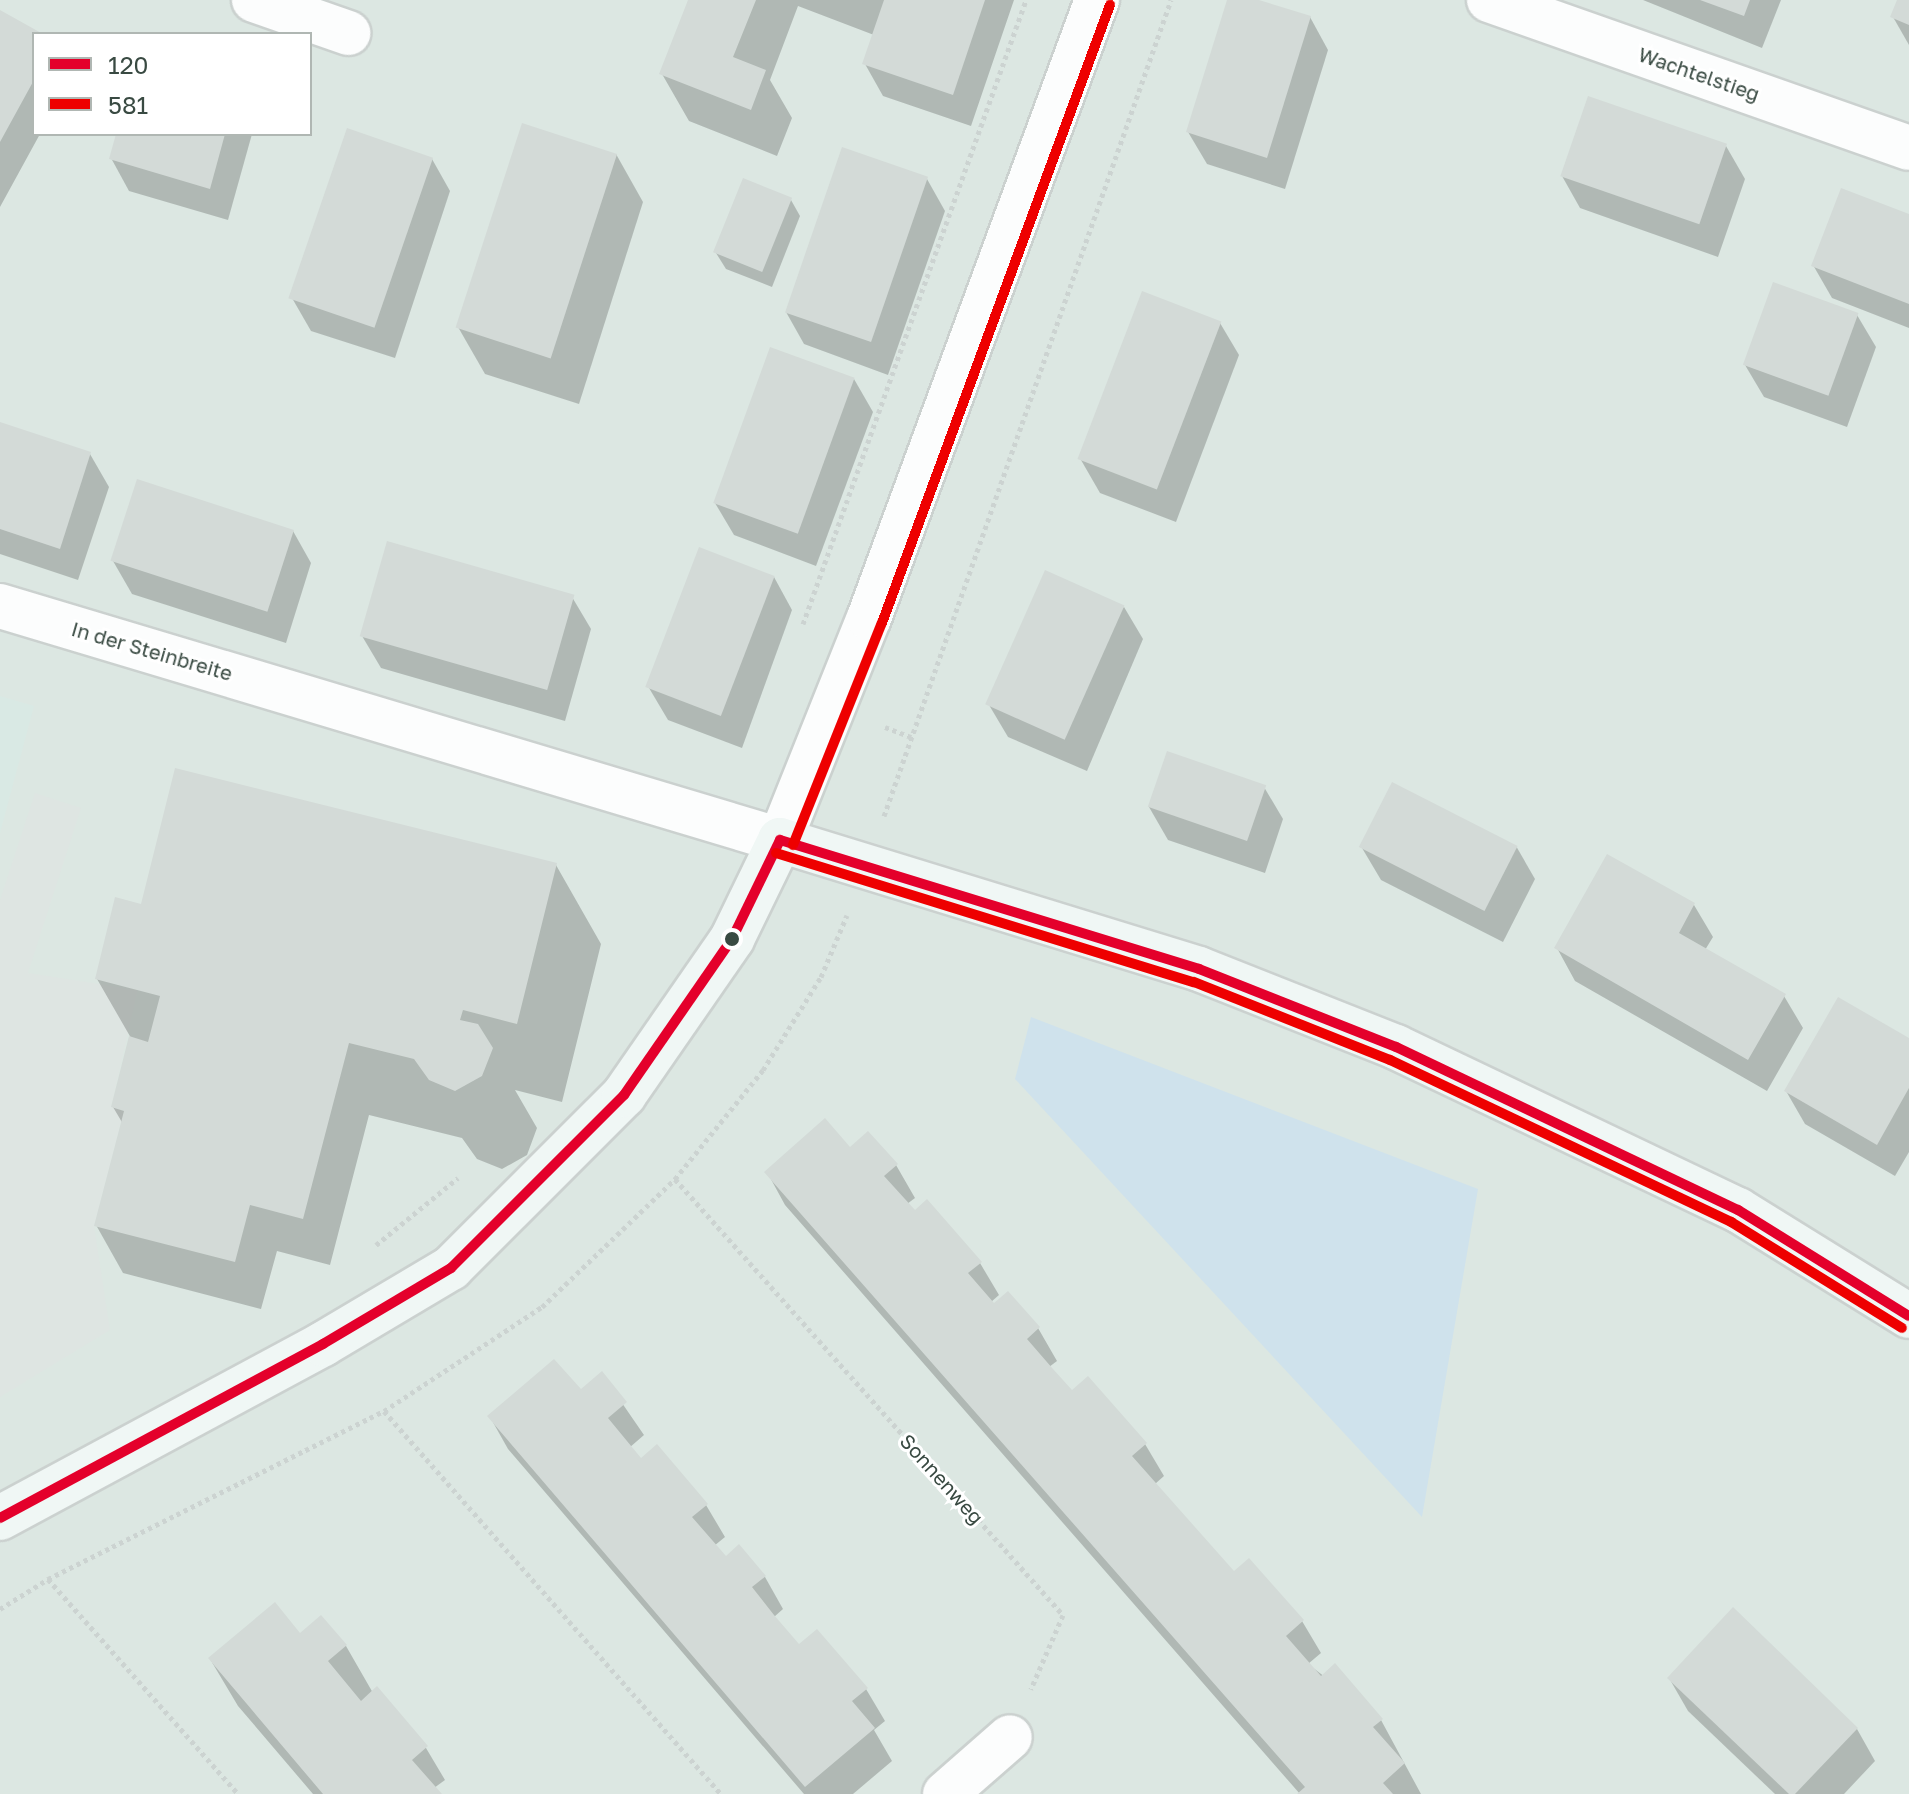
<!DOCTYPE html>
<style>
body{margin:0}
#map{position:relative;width:1909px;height:1794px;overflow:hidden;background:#edf3f1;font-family:"Golos Text",sans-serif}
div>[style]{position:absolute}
.residential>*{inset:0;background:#dce7e2}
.education>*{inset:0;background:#d9e9e4}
.green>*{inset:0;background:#cfe2ec}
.parking>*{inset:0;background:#dee5e2}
.shadow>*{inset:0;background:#0003}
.building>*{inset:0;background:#d3dad7;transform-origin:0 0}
.path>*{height:5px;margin-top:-2.5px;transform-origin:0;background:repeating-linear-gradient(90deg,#ccd3d1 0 4px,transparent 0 8px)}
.roads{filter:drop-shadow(2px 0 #cbd1cf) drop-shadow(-2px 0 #cbd1cf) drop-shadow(0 2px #cbd1cf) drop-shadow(0 -2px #cbd1cf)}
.street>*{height:44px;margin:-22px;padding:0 22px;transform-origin:22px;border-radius:22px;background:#fcfdfd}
.secondary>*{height:44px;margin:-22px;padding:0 22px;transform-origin:22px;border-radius:22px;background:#f0f7f5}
.bus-1>*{height:10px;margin:-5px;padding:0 5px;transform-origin:5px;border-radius:5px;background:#e4002b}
.bus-2>*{height:10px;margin:-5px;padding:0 5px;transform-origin:5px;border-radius:5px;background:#e00}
.dots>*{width:22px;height:22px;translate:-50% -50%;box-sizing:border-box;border:4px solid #fff;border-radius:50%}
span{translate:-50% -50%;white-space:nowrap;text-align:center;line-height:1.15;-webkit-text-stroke:6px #fff;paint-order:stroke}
.street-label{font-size:20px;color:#394a42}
.legend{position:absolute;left:32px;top:32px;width:280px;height:104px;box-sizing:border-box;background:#fff;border:2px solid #b0b7b3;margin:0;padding:10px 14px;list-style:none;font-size:24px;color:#394a42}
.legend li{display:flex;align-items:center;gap:16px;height:40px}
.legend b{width:40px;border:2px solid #b0b7b3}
</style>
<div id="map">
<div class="residential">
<div style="clip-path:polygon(evenodd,0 0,1909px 0,1909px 1794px,0 1794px,0 0,34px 34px,310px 34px,310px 134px,34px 134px,34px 34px)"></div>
</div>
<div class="education">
<div style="clip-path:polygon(0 696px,34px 706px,0 833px)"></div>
</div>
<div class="green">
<div style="clip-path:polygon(1031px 1017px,1478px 1189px,1422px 1517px,1015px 1079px)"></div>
</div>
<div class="parking">
<div style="clip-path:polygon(35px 793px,81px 808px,28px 973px,138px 990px,111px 1107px,124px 1111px,94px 1226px,110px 1330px,0 1397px,0 900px)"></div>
</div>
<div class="shadow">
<div style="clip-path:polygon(690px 0,1014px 0,971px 126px,883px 96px,865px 64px,874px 35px,798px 6px,770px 80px,792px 118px,777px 156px,689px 121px,662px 74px)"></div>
<div style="clip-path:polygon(1229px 0,1252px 0,1310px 17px,1328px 50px,1285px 189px,1207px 164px,1188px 132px)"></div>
<div style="clip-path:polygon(1643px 0,1781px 0,1762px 48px)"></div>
<div style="clip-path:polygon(1900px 0,1909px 0,1909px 45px,1893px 17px)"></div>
<div style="clip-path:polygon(0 12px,39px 34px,34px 34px,34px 134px,40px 134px,0 207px)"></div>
<div style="clip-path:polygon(118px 134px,252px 134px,228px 220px,129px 191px,111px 158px)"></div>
<div style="clip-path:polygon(1726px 146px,1745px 179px,1718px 257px,1580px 208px,1562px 176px)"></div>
<div style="clip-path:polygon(616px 154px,643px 202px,579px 404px,485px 374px,458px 327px)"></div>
<div style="clip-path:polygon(432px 159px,450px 191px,395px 358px,311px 331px,292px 298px)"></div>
<div style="clip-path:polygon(927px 179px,945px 211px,888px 375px,804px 344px,786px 312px)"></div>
<div style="clip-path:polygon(791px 200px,800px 216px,772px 287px,726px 269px,716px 253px)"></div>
<div style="clip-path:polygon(1909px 216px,1909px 328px,1832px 298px,1813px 265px)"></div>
<div style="clip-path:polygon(1857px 315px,1876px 347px,1847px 427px,1764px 397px,1745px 365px)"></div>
<div style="clip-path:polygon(1220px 323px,1239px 355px,1176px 522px,1100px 493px,1081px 460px)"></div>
<div style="clip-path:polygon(854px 379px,873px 412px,816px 566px,734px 535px,715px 503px)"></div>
<div style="clip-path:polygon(0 424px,90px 454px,109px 487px,78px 580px,0 554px)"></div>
<div style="clip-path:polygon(293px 531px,311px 563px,286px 643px,132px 594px,113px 561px)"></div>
<div style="clip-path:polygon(774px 577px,792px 610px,742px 748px,668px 720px,649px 688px)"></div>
<div style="clip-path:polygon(572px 597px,591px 629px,565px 721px,381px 668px,362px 636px)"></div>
<div style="clip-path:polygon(1124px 607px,1143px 639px,1087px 771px,1008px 737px,989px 705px)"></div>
<div style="clip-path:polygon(1264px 787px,1283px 819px,1265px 873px,1168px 840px,1149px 807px)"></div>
<div style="clip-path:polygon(1516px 846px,1535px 879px,1503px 942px,1381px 880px,1362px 848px)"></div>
<div style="clip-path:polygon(556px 865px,601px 944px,562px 1102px,515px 1090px,537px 1128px,527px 1155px,502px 1169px,477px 1159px,462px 1138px,369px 1115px,330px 1265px,277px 1251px,261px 1309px,123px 1273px,96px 1225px,123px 1124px,113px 1107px,131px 1038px,97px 979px,143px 906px)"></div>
<div style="clip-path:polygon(1694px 905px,1713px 937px,1705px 950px,1784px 996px,1803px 1028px,1767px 1091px,1575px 981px,1557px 948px)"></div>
<div style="clip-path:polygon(1909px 1040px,1909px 1152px,1895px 1176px,1805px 1124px,1786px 1091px)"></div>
<div style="clip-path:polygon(850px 1150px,896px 1165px,915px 1198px,907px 1204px,980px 1263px,999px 1295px,991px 1302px,1038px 1328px,1057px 1361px,1049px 1367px,1072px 1393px,1145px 1444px,1164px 1476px,1155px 1484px,1234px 1574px,1302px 1621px,1321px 1653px,1308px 1664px,1381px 1720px,1421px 1794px,1300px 1794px,785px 1205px,767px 1172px)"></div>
<div style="clip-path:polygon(602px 1374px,644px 1435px,629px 1448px,640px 1461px,706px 1505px,725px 1537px,714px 1546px,726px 1559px,765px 1577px,783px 1609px,774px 1617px,799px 1647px,866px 1689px,885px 1721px,874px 1730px,892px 1761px,853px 1794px,804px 1794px,508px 1449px,490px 1417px,581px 1392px)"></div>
<div style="clip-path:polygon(300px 1636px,346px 1646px,373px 1693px,426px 1748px,445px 1780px,434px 1788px,439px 1794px,313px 1794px,238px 1706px,210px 1659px)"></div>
<div style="clip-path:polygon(1669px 1678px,1857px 1729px,1875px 1761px,1844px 1794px,1775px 1794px,1688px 1711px)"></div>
</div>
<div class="building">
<div style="clip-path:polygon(688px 0,756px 0,733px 57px,766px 70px,751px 110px,659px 74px)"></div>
<div style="clip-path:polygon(884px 0,985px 0,953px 95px,862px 64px)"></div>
<div style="clip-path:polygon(1227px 0,1259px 0,1311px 16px,1267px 158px,1186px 132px)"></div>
<div style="clip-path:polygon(1700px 0,1750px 0,1744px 16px)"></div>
<div style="clip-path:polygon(1897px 0,1909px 0,1909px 25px,1890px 17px)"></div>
<div style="clip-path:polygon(0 10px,43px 34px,34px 34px,34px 80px,0 142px)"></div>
<div style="left:1588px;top:96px;width:147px;height:85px;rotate:19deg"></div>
<div style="left:522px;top:123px;width:100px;height:215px;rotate:18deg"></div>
<div style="left:347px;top:128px;width:91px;height:180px;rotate:19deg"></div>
<div style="clip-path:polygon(116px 134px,225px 134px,210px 189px,109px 159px)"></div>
<div style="left:842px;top:147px;width:91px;height:175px;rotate:19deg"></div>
<div style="left:743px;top:178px;width:53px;height:80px;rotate:22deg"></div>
<div style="clip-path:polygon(1841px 188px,1909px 214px,1909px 304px,1811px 266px)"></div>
<div style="left:1773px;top:282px;width:91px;height:88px;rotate:20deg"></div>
<div style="left:1142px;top:291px;width:85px;height:180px;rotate:21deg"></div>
<div style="left:770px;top:347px;width:90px;height:166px;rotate:20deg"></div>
<div style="clip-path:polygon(0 422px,91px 452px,60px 549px,0 529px)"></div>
<div style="left:137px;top:479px;width:165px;height:86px;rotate:18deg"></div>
<div style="left:387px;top:541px;width:195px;height:99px;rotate:16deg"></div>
<div style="left:699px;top:547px;width:81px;height:150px;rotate:21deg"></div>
<div style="left:1045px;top:570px;width:87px;height:147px;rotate:24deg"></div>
<div style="left:1167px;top:751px;width:105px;height:59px;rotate:19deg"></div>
<div style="clip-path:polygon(175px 768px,557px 863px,517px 1024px,463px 1010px,460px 1020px,478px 1024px,493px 1048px,482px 1076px,455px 1091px,429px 1080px,414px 1059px,349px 1043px,303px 1219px,250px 1205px,235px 1262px,94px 1226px,124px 1111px,111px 1107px,129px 1036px,148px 1042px,160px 996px,95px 979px,115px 897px,141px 904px)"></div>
<div style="left:1392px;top:782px;width:141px;height:73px;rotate:27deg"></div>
<div style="clip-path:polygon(1607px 854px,1695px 903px,1679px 933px,1786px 994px,1748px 1060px,1554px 948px)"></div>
<div style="clip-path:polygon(1838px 997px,1909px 1038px,1909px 1088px,1877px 1145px,1784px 1091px)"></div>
<div style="clip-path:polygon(825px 1118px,850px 1147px,868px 1131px,898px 1164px,884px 1176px,915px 1210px,927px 1199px,982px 1262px,968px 1273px,994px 1303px,1008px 1291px,1040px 1327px,1027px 1339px,1053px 1369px,1072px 1390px,1088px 1376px,1147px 1443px,1132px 1456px,1163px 1491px,1234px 1571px,1249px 1558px,1304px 1620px,1286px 1636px,1321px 1676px,1335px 1663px,1383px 1719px,1373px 1727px,1405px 1763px,1383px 1783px,1393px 1794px,1297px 1794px,1305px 1787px,764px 1172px)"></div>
<div style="clip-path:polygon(554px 1359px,581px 1389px,602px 1371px,627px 1402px,608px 1418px,641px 1458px,657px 1444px,708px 1504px,692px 1517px,726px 1556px,739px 1544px,766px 1576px,752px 1587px,774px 1615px,799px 1644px,817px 1629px,868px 1688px,852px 1701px,875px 1728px,805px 1787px,487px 1416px)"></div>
<div style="clip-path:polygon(275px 1602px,300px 1633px,321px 1615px,347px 1645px,328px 1661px,361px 1701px,377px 1686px,428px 1746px,412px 1760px,442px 1794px,323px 1794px,208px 1658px)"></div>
<div style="clip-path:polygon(1733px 1607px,1858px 1728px,1795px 1794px,1789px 1794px,1667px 1678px)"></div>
</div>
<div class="path">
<div style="left:803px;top:624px;width:663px;rotate:-70.33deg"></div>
<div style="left:885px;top:727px;width:28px;rotate:21deg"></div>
<div style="left:884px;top:816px;width:865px;rotate:-70.62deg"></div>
<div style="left:675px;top:1179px;width:584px;rotate:48.33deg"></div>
<div style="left:1063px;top:1615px;width:81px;rotate:113.4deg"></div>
<div style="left:376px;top:1245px;width:106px;rotate:-39.3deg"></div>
<div style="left:384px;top:1411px;width:510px;rotate:48.66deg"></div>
<div style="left:48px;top:1579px;width:287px;rotate:48.5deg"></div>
<div style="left:0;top:1609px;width:57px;rotate:-32deg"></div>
<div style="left:48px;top:1579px;width:376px;rotate:-26.6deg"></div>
<div style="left:384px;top:1411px;width:189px;rotate:-33.4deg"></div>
<div style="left:542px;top:1307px;width:185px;rotate:-43.9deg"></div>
<div style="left:675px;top:1179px;width:140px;rotate:-51.1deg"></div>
<div style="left:763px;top:1070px;width:110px;rotate:-58.1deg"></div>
<div style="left:821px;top:977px;width:67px;rotate:-67.2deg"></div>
</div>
<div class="roads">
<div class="street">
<div style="left:254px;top:0;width:100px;rotate:19.3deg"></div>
<div style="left:1489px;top:0;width:445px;rotate:19.4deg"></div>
<div style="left:0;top:606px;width:814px;rotate:16.7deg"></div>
<div style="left:780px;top:840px;width:239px;rotate:-68.2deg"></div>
<div style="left:869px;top:618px;width:659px;rotate:-69.75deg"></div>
<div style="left:945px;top:1794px;width:86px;rotate:-41.2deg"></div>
</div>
<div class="secondary">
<div style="left:0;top:1518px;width:367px;rotate:-28.3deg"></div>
<div style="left:323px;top:1344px;width:149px;rotate:-30.7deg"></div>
<div style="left:451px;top:1268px;width:245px;rotate:-45deg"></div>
<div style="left:624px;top:1095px;width:190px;rotate:-55.3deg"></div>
<div style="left:732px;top:939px;width:110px;rotate:-64.1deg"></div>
<div style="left:780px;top:840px;width:438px;rotate:17.1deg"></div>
<div style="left:1199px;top:969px;width:212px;rotate:21.6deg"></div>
<div style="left:1396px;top:1047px;width:379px;rotate:25.5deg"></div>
<div style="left:1738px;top:1210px;width:201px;rotate:31.8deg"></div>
</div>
</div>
<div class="bus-1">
<div style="left:780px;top:840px;width:438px;rotate:17.1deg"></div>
<div style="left:1199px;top:969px;width:212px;rotate:21.6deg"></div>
<div style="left:1396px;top:1047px;width:379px;rotate:25.5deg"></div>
<div style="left:1738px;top:1210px;width:201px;rotate:31.8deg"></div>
<div style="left:0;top:1518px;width:367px;rotate:-28.3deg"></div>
<div style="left:323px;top:1344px;width:149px;rotate:-30.7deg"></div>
<div style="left:451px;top:1268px;width:245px;rotate:-45deg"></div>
<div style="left:624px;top:1095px;width:190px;rotate:-55.3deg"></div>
<div style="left:732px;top:939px;width:110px;rotate:-64.1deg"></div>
</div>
<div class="bus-2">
<div style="left:793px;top:845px;width:239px;rotate:-68.2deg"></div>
<div style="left:882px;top:623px;width:659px;rotate:-69.75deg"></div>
<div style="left:776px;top:853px;width:437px;rotate:17.2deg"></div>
<div style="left:1194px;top:982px;width:211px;rotate:21.7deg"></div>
<div style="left:1390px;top:1060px;width:378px;rotate:25.4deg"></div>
<div style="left:1731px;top:1222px;width:201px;rotate:31.8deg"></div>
</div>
<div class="dots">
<div style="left:732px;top:939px;background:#394a42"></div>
</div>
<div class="street-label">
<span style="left:1699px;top:74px;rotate:19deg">Wachtelstieg</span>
<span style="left:152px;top:651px;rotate:16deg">In der Steinbreite</span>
<span style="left:942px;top:1479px;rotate:48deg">Sonnenweg</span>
</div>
<ul class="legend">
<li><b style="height:10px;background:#e4002b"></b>120</li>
<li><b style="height:10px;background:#e00"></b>581</li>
</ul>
</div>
